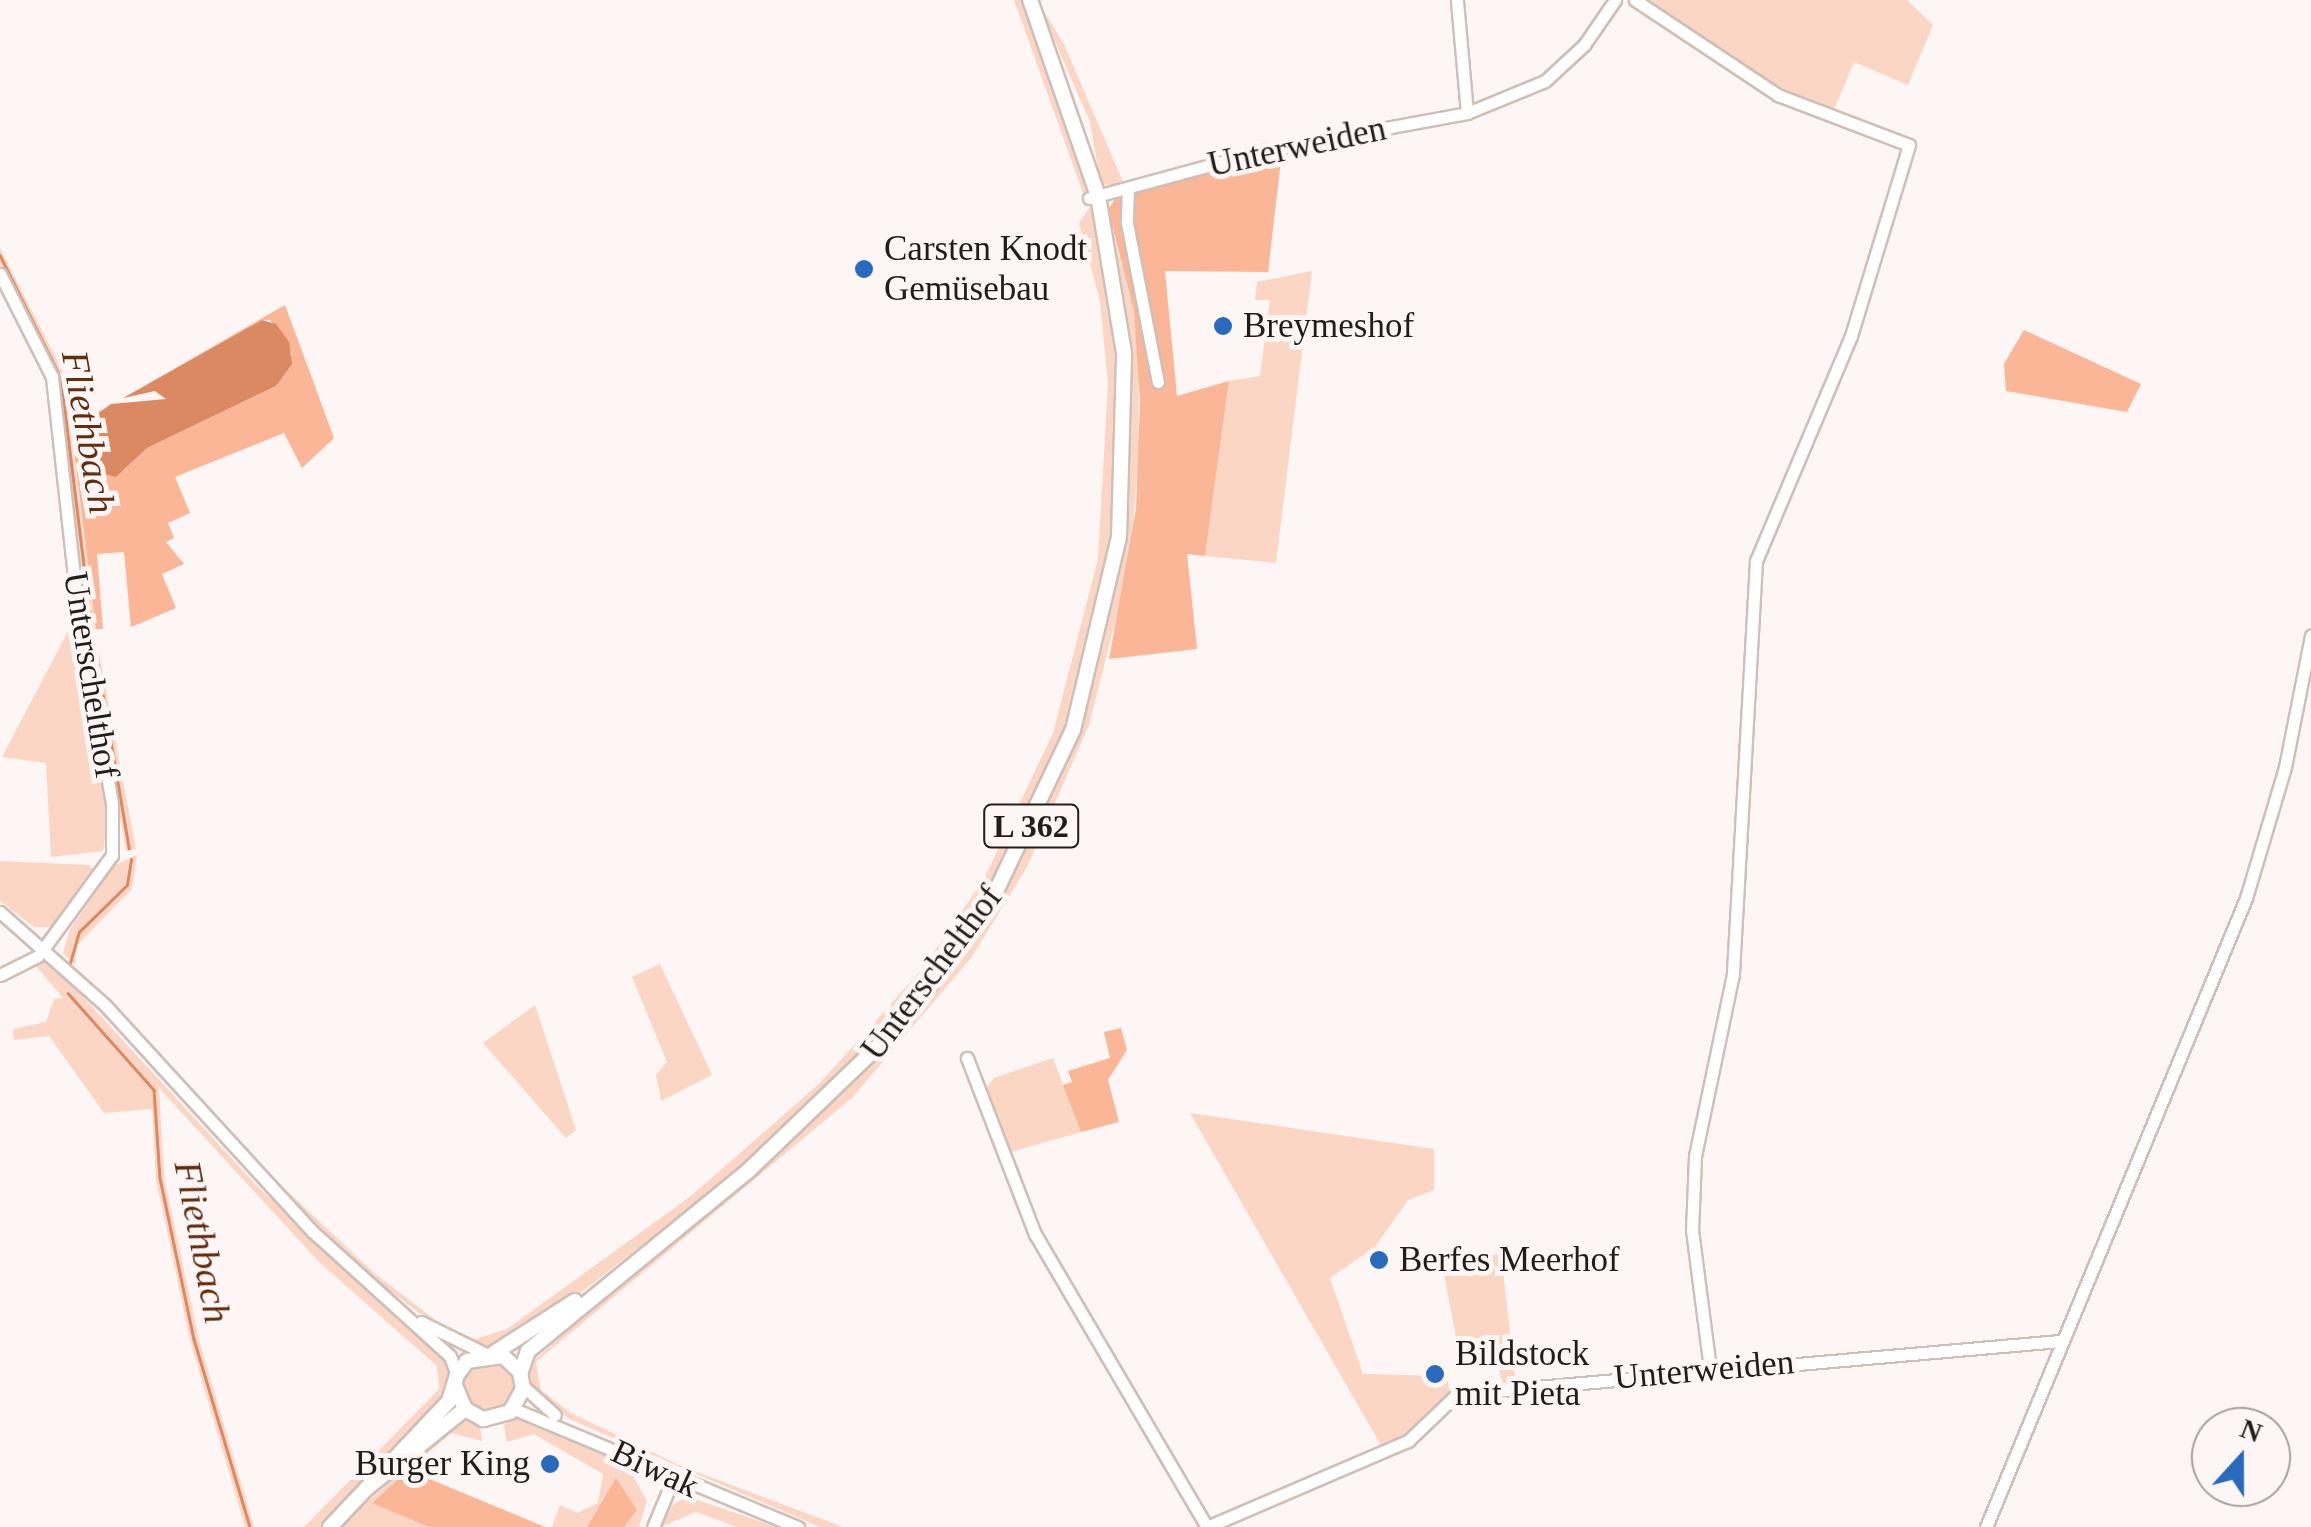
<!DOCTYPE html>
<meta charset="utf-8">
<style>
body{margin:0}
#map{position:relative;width:2311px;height:1527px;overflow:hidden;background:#fdf6f4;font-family:"Times New Roman",serif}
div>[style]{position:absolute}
.green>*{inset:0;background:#fcd6c5}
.round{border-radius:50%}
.forest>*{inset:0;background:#fbb697}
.water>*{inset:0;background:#db8962}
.stream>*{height:2.5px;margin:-1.25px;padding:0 1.25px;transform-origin:1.25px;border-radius:1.25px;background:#db8962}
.roads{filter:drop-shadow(2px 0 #cebfb8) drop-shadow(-2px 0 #cebfb8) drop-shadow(0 2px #cebfb8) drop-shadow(0 -2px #cebfb8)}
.minor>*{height:11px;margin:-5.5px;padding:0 5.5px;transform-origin:5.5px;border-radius:5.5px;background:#fff}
.major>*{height:14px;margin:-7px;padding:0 7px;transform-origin:7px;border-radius:7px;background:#fff}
.dots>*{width:28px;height:28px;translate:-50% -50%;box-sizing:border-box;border:5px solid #fdf6f4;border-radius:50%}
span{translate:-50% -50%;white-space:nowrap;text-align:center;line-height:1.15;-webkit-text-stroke:10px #fdf6f4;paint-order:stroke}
.shield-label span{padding:2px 8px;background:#fdf6f4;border:2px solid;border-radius:8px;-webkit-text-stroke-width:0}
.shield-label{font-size:32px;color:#221d1a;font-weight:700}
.street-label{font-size:35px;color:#221d1a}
.poi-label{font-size:35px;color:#221d1a}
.left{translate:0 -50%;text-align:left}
.right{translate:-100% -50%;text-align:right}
.water-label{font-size:38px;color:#612c10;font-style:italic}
.north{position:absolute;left:2191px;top:1407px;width:100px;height:100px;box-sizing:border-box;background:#fdf6f4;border:2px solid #a59f9d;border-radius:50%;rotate:21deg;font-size:28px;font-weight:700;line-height:40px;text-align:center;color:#221d1a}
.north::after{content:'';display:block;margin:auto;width:35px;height:45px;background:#286abc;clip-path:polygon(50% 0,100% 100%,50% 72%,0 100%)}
</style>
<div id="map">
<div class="green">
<div style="clip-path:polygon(1014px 0,1024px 0,1090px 188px,1083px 193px)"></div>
<div style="clip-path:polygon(1037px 0,1064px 44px,1124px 184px,1101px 185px,1090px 122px)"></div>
<div style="clip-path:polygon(1641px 0,1907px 0,1933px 25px,1908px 85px,1854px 62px,1833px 112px,1780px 92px)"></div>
<div style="clip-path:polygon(1091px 205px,1117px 354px,1112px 546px,1059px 752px,1001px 873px,906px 1010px,760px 1154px,548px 1318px,490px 1347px,459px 1343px,370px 1276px,315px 1225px,284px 1188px,374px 1273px,442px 1325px,475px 1339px,507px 1329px,691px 1196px,821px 1082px,923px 968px,984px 879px,1053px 733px,1098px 559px,1108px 383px,1100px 301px,1079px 223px)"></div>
<div style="clip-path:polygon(1112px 230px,1134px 311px,1138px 353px,1139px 456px,1129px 567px,1089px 725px,1027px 867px,971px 958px,853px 1097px,536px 1362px,541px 1390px,571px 1413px,681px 1466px,843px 1527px,820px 1527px,569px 1419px,529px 1389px,525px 1368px,855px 1081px,967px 950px,1022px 860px,1084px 717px,1129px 511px,1132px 353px)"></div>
<div style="clip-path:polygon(0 248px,63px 372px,96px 629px,87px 630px,83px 606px,56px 373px,0 264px)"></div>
<div style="clip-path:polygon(1312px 271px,1276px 563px,1205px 556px,1229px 381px,1260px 376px,1270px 300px,1255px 300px,1257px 282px)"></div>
<div style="clip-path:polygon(75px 618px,108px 820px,103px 851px,51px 857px,46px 763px,2px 757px)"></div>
<div style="clip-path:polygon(99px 653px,136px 849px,126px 851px,91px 654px)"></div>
<div style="clip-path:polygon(137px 855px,132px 889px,77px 945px,75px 965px,63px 953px,70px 929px,115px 865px)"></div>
<div style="clip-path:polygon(0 861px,89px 865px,95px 873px,55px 927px,34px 927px,0 901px)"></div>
<div style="clip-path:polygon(49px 960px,258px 1187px,452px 1366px,442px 1404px,322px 1527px,304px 1527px,439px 1389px,437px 1366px,319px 1262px,159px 1088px,164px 1177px,199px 1340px,254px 1527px,245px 1527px,190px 1340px,156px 1179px,152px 1109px,104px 1113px,49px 1036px,14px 1040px,13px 1029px,46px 1022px,54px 999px,63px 998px,35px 965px)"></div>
<div style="clip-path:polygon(660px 964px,712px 1075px,661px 1101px,656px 1075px,667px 1062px,632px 977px)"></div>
<div style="clip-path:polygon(535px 1005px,576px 1130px,566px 1138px,483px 1043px)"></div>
<div style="clip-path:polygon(1053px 1058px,1081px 1132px,1007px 1153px,984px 1091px,994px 1078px)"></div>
<div style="clip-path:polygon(1190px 1113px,1434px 1149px,1434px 1190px,1408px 1200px,1375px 1247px,1330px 1278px,1363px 1374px,1447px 1376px,1450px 1394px,1423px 1428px,1382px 1447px)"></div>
<div style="clip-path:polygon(1501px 1254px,1516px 1385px,1502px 1386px,1496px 1347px,1459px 1352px,1441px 1259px)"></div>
<div class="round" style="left:463px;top:1359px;width:52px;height:52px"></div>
<div style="clip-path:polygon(519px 1414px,595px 1448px,633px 1476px,647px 1501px,639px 1527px,624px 1527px,637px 1510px,616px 1479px,587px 1527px,552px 1527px,560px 1505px,577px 1513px,598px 1503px,603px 1474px,534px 1434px,507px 1442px,504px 1425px)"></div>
<div style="clip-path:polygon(465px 1417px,480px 1424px,482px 1441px,451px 1433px,373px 1502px,429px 1527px,338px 1527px)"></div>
<div style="clip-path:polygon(687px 1497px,698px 1500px,776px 1527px,737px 1527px,696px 1512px,661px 1527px,673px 1504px)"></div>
</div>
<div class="forest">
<div style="clip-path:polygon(1282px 151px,1268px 272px,1165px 271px,1177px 396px,1229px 381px,1205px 556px,1187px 554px,1197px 649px,1109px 659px,1136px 509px,1140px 402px,1134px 311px,1108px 209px,1118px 195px)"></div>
<div style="clip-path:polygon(285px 305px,334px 438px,302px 468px,284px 433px,175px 477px,190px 513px,168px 523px,174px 538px,166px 542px,184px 564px,162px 574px,176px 608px,131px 627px,124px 552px,97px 554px,103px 629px,96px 629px,71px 427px,100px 411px,89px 450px,99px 473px,116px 477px,147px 448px,276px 386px,292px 355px,270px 320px,262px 320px,137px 390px)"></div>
<div style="clip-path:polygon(2024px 330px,2141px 384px,2127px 412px,2006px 391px,2004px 364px)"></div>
<div style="clip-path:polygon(1121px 1028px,1127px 1050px,1108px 1080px,1119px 1122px,1081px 1132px,1063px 1085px,1072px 1082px,1068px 1071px,1110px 1058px,1104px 1032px)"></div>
<div style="clip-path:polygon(408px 1470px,545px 1527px,429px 1527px,372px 1503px)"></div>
<div style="clip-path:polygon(616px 1478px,637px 1510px,624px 1527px,587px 1527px)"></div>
</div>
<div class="water">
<div style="clip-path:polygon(262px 320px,276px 324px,289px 342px,292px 364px,276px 386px,147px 448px,116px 477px,99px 473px,87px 437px,94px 416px,111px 404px,166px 399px,155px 391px,123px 398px)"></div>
</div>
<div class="stream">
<div style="left:0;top:255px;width:137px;rotate:63.6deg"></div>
<div style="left:61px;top:378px;width:253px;rotate:83deg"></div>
<div style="left:96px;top:654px;width:197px;rotate:80.3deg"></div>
<div style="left:70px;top:963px;width:32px;rotate:-74deg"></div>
<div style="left:79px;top:932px;width:67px;rotate:-44.4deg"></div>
<div style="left:127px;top:885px;width:26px;rotate:-81deg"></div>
<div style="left:68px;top:993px;width:130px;rotate:48.4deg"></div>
<div style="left:154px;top:1090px;width:88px;rotate:86.1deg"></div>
<div style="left:160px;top:1178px;width:165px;rotate:78.1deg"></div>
<div style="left:194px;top:1339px;width:196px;rotate:73.4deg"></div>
</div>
<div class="roads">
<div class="minor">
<div style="left:1635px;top:0;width:172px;rotate:33.6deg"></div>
<div style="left:1778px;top:95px;width:140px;rotate:20.9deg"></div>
<div style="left:1909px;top:145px;width:200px;rotate:106.9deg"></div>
<div style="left:1851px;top:336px;width:244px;rotate:112.9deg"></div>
<div style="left:1756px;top:561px;width:414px;rotate:93.2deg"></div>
<div style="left:1733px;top:974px;width:186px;rotate:101.8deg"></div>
<div style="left:1695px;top:1156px;width:74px;rotate:92.3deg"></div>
<div style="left:1692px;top:1230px;width:139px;rotate:82.6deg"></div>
<div style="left:1467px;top:113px;width:84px;rotate:-22.3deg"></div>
<div style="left:1545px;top:81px;width:53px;rotate:-42.7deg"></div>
<div style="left:1584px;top:45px;width:55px;rotate:-55.4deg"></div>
<div style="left:1128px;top:188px;width:35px;rotate:92deg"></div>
<div style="left:1127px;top:223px;width:162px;rotate:79deg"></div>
<div style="left:1089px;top:198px;width:183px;rotate:-15.2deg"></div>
<div style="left:1266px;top:150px;width:204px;rotate:-10.4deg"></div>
<div style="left:1467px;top:113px;width:113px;rotate:-95.1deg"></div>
<div style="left:0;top:274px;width:115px;rotate:63.2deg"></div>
<div style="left:52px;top:377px;width:229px;rotate:83.7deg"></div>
<div style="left:77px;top:605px;width:202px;rotate:80deg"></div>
<div style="left:112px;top:804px;width:51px;rotate:90deg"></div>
<div style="left:112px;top:855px;width:115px;rotate:126.2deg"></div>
<div style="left:0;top:912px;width:140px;rotate:41.5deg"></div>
<div style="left:105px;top:1005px;width:306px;rotate:47.5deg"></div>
<div style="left:312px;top:1231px;width:186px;rotate:42.2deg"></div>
<div style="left:450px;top:1356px;width:20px;rotate:70deg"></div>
<div style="left:0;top:975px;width:42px;rotate:-26.6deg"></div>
<div style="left:967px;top:1058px;width:189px;rotate:68.9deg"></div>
<div style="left:1035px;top:1234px;width:336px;rotate:59.6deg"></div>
<div style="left:421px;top:1322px;width:70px;rotate:26.2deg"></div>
<div style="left:523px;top:1386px;width:43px;rotate:42.2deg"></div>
<div style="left:514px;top:1409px;width:308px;rotate:22.6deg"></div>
<div style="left:653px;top:1527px;width:52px;rotate:-67.4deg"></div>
<div style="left:1207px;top:1527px;width:219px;rotate:-23.2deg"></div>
<div style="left:1408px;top:1441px;width:68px;rotate:-43.8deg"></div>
<div style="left:1457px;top:1394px;width:604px;rotate:-5.03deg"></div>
<div style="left:1986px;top:1527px;width:681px;rotate:-67.54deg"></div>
<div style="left:2246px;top:898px;width:137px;rotate:-73.4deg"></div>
<div style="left:2285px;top:767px;width:134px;rotate:-78.8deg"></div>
</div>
<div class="major">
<div style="left:494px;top:1353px;width:96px;rotate:-32.7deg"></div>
<div style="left:520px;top:1374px;width:24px;rotate:-71deg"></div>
<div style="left:528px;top:1351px;width:286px;rotate:-39.3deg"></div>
<div style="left:749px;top:1170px;width:209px;rotate:-43.8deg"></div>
<div style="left:900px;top:1025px;width:146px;rotate:-53.1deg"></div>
<div style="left:988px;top:908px;width:197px;rotate:-64.5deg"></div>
<div style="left:1073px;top:730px;width:198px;rotate:-76.6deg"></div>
<div style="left:1119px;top:537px;width:184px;rotate:-88.4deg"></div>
<div style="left:1124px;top:353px;width:159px;rotate:-99.4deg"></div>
<div style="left:1098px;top:196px;width:207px;rotate:-109.1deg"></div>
<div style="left:367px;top:1488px;width:126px;rotate:-38.9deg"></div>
<div style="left:330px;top:1527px;width:173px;rotate:-46.6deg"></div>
<div style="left:449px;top:1401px;width:27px;rotate:-73deg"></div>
<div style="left:457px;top:1375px;width:17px;rotate:-54deg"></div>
<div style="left:467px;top:1361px;width:36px;rotate:-8deg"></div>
<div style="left:503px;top:1356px;width:23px;rotate:43deg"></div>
<div style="left:520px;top:1372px;width:17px;rotate:80deg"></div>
<div style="left:523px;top:1389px;width:26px;rotate:119deg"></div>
<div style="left:510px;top:1412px;width:28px;rotate:165deg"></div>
<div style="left:483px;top:1419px;width:21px;rotate:-151deg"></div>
<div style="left:465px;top:1409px;width:26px;rotate:-113deg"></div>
</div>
</div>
<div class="dots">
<div style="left:864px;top:269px;background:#286abc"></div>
<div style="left:1223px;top:326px;background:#286abc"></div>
<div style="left:1379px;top:1260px;background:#286abc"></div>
<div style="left:1435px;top:1374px;background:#286abc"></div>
<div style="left:550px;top:1464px;background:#286abc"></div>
</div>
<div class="shield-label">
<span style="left:1031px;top:826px">L 362</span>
</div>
<div class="street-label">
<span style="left:1297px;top:147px;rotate:-12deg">Unterweiden</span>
<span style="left:91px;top:675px;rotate:81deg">Unterschelthof</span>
<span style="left:932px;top:973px;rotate:-53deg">Unterschelthof</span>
<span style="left:1704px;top:1370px;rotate:-5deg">Unterweiden</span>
<span style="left:655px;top:1469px;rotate:25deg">Biwak</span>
</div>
<div class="poi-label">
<span class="left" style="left:884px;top:269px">Carsten Knodt<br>Gemüsebau</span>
<span class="left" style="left:1243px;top:326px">Breymeshof</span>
<span class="left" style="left:1399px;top:1260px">Berfes Meerhof</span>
<span class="left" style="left:1455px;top:1374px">Bildstock<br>mit Pieta</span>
<span class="right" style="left:530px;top:1464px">Burger King</span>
</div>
<div class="water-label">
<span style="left:88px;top:432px;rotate:80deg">Fliethbach</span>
<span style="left:202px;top:1242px;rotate:79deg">Fliethbach</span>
</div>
<div class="north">N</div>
</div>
